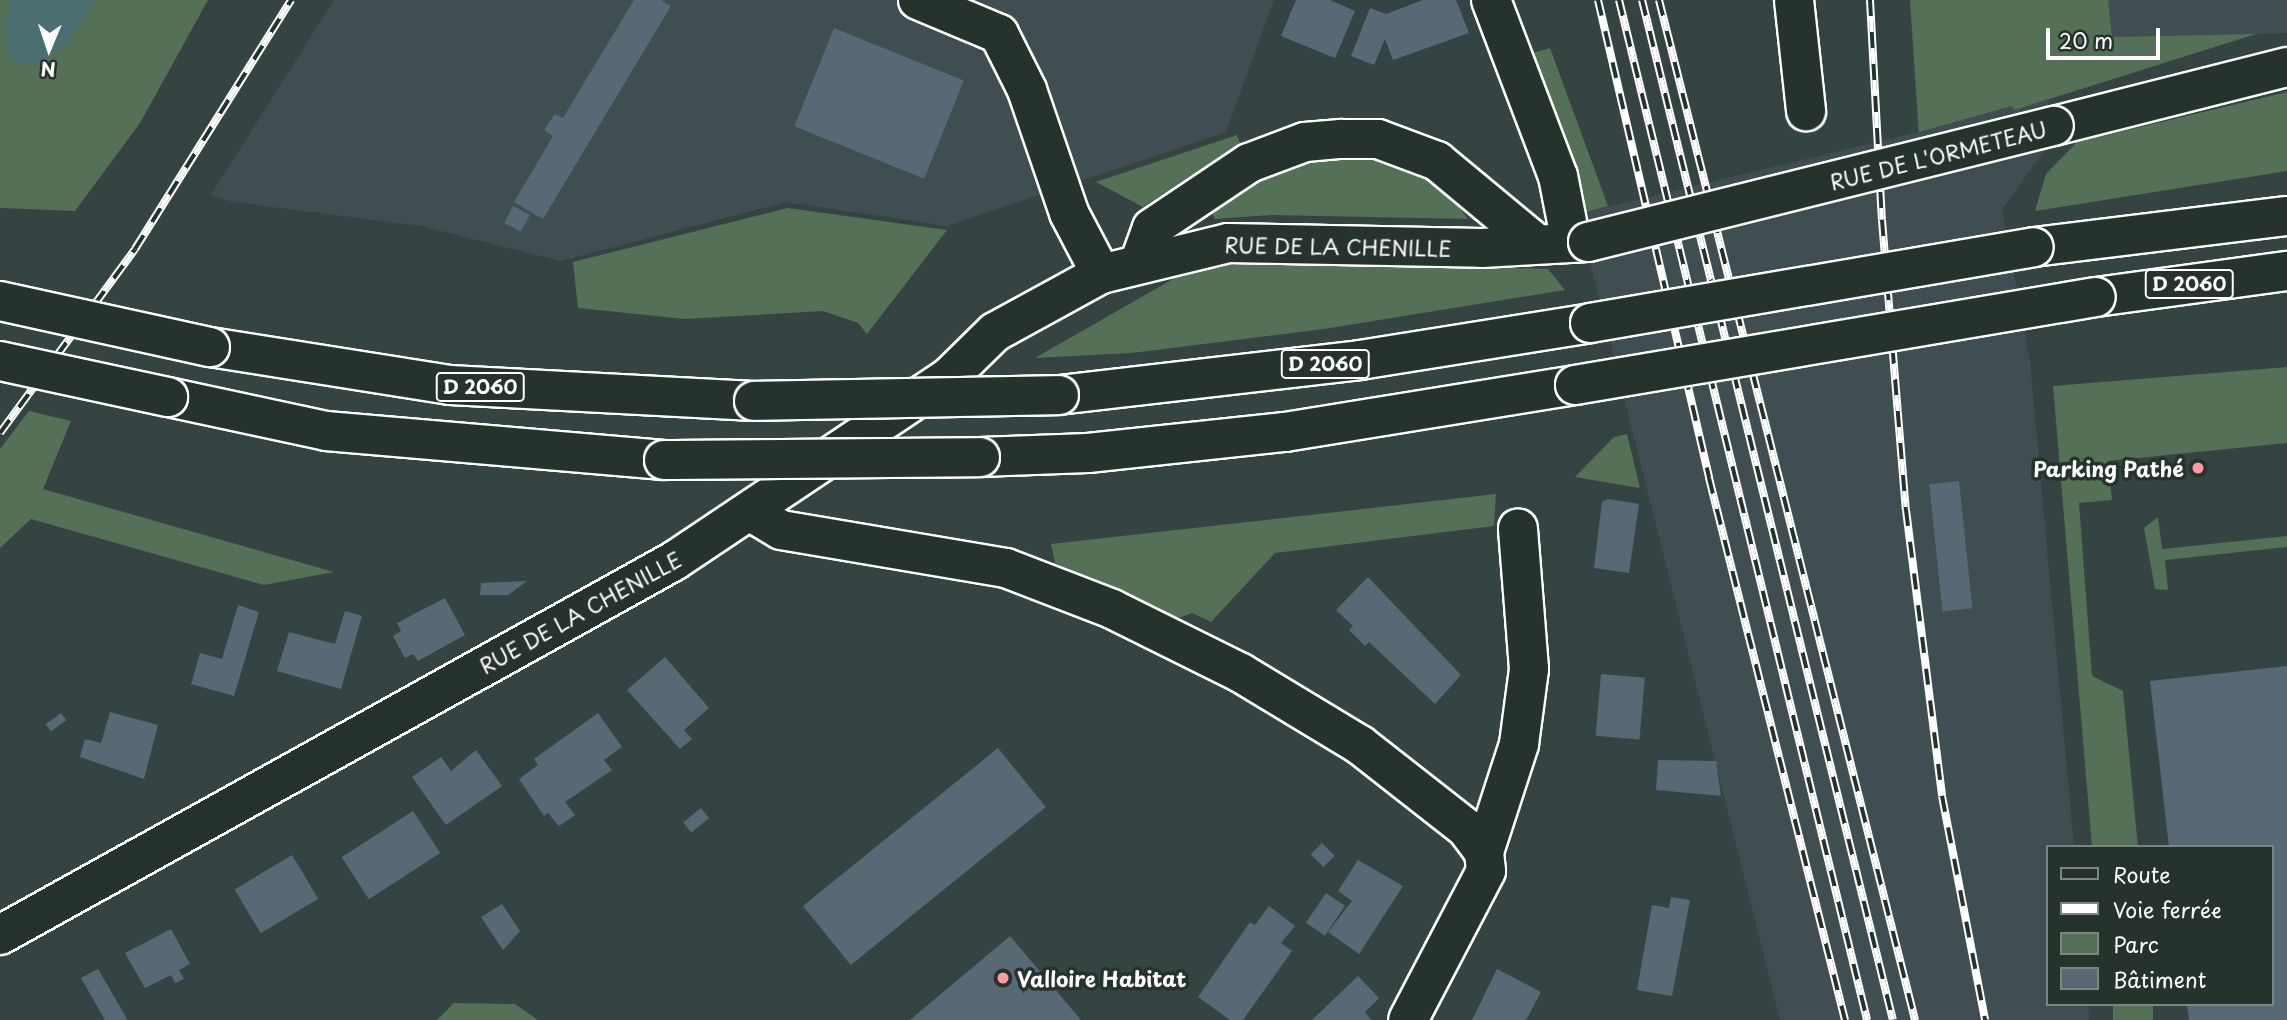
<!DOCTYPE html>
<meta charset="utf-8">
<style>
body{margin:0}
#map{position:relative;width:2287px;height:1020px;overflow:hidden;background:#354343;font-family:"Playpen Sans",sans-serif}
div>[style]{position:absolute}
.built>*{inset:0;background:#404e52}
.green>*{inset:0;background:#547056;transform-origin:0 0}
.water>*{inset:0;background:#4b6e71}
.building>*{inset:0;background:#586975;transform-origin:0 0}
.roads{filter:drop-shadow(2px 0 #fff) drop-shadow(-2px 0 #fff) drop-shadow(0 2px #fff) drop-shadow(0 -2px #fff)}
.minor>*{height:38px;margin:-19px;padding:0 19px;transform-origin:19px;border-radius:19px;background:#26332d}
.major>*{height:38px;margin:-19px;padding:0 19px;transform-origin:19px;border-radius:19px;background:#26332d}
.rail>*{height:8px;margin-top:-4px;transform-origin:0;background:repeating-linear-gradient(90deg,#26332d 0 16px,#fff 0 32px);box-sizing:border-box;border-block:2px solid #fff}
.bridges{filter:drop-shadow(2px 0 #fff) drop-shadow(-2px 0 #fff) drop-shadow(0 2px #fff) drop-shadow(0 -2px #fff)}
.minor-bridge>*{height:38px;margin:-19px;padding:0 19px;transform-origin:19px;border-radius:19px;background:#26332d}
.major-bridge>*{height:38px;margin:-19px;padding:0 19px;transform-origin:19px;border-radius:19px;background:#26332d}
.dots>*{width:19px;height:19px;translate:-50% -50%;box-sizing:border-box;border:4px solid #26332d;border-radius:50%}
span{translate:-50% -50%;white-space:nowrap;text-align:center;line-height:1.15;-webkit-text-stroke:7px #26332d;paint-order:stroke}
.shield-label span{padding:2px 5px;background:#26332d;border:2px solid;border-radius:5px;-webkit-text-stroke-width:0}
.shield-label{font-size:19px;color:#fff;font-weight:700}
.street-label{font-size:21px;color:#fff}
.poi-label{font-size:21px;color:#fff;font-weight:700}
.right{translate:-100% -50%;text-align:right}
.left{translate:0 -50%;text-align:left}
.legend{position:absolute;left:2046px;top:845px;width:228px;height:161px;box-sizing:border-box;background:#26332d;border:2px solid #7d8581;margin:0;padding:9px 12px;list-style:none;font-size:21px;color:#fff}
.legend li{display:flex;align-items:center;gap:14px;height:35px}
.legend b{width:35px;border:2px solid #7d8581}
.north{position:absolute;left:14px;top:14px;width:70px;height:70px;-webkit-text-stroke:5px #26332d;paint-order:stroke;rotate:182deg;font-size:19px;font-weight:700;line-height:28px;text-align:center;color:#fff}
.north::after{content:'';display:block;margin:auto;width:24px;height:32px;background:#fff;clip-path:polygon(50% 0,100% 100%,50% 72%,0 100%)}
.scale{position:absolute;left:2046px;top:28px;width:114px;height:32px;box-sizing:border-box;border:4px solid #fff;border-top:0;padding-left:9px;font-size:21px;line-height:24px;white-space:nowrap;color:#fff;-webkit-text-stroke:5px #26332d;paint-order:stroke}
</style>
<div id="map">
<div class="built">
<div style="clip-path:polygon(334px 0,1274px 0,1226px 132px,947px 226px,786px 202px,561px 261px,422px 226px,233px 202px,211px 195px)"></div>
<div style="clip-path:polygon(1910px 0,2287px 0,2287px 33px,2256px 34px,2049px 100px,2051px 142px,2002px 209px,2030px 362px,2074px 847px,2047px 847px,2047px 1004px,2088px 1004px,2089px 1020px,1780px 1020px,1578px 214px,1918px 132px)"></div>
</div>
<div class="green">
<div style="clip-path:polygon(0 0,208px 0,140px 123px,75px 211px,0 208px)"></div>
<div style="clip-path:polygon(1910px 0,2108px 0,2112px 37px,2256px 34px,2014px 110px,2012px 106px,1919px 132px)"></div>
<div style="clip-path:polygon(1550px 48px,1608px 206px,1578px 214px,1526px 55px)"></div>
<div style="clip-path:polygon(2287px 92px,2287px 171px,2035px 211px,2046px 174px,2077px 142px)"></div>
<div style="clip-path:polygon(1237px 135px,1240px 143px,1143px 207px,1096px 182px)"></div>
<div style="clip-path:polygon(1330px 151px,1405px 161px,1442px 186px,1468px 219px,1271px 215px,1215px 219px,1211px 211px,1253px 176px)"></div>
<div style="clip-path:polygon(788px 208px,947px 230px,867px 334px,858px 323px,823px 311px,685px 319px,578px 308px,573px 262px)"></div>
<div style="clip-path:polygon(1293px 262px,1548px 269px,1565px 290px,1324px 329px,1132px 353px,1035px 358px,1180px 275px,1221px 264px)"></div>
<div style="clip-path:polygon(2287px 367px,2287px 443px,2108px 461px,2112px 500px,2079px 503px,2092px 676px,2123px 691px,2138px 847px,2092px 847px,2053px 386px)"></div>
<div style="clip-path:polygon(29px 411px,71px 421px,43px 489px,334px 572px,264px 585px,31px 519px,0 548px,0 449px)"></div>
<div style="clip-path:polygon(1627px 434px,1640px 488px,1575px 477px,1614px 437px)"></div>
<div style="clip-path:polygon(1496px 494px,1494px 526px,1275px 553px,1211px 622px,1192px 613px,1176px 619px,1055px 563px,1051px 544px)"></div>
<div style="clip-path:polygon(2158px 517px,2162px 549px,2287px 536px,2287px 547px,2165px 560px,2168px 590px,2155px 589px,2144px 528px)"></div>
<div style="clip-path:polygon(454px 1003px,515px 1004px,538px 1020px,437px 1020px)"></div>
<div style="left:2113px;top:1004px;width:40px;height:16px"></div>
</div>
<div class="water">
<div style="clip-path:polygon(12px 0,96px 0,64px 47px,36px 65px,15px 61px,9px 54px,5px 29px)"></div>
</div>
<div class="building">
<div style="clip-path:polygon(634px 0,661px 0,671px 6px,543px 219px,514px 202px,553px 136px,544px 130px,555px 114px,563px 118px)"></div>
<div style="clip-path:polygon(1296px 0,1330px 0,1355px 11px,1335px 58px,1281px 36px)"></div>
<div style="clip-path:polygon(1423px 0,1456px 0,1469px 33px,1393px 60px,1385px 39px,1374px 65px,1351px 56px,1370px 8px,1386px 14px)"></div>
<div style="left:834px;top:28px;width:140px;height:106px;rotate:22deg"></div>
<div style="left:513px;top:206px;width:19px;height:19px;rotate:28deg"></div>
<div style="left:1959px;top:481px;width:128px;height:30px;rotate:84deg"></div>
<div style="clip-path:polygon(1608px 499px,1639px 504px,1629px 573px,1594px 568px,1602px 502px)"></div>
<div style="clip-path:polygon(1368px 577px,1461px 675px,1435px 704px,1369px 642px,1365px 646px,1349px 630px,1353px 626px,1336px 610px)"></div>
<div style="clip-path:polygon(527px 581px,508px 595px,480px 595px,481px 583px)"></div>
<div style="clip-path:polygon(445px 598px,465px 635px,418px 661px,413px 654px,405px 658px,393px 636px,401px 631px,397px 623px)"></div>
<div style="clip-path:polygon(238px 605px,259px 612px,234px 696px,191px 684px,200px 653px,222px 659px)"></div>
<div style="clip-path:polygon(345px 611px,362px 616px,341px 689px,277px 671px,289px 632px,335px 644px)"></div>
<div style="clip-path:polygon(665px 657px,709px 708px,684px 730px,692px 739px,680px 749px,627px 690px)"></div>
<div style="clip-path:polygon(2287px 666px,2287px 1020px,2189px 1020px,2187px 1004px,2271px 1004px,2271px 847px,2169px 847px,2150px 681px)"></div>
<div style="left:1601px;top:674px;width:44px;height:62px;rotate:5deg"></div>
<div style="clip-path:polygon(110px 712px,158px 725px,144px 779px,80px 757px,85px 739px,101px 743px)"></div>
<div style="left:61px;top:713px;width:9px;height:19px;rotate:54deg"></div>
<div style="clip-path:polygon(598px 713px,622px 747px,604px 760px,612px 770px,565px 802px,575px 815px,559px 826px,548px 813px,544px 816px,519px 779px,538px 765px,534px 759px)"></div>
<div style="left:998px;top:748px;width:76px;height:251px;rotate:51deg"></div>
<div style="clip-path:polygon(476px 750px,502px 786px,446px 825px,412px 777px,441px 757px,451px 771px)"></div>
<div style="clip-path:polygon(1658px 760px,1716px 761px,1721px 796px,1656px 790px)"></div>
<div style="left:701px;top:808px;width:13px;height:23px;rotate:51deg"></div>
<div style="left:413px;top:811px;width:50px;height:85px;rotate:57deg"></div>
<div style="left:1322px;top:843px;width:18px;height:16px;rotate:45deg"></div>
<div style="left:292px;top:855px;width:51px;height:67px;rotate:59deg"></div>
<div style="clip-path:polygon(1358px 860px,1403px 886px,1359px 954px,1328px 932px,1352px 901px,1338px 891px)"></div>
<div style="left:1326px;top:893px;width:23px;height:36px;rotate:34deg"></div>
<div style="clip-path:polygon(1671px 897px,1690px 900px,1672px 996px,1637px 990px,1652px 905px,1669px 908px)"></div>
<div style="clip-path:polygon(502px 904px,520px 931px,503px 950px,481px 917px)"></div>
<div style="clip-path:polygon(1269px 906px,1295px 926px,1281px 943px,1292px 951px,1243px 1020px,1230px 1020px,1198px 997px,1250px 922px,1255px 925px)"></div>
<div style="clip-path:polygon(171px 929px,190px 964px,179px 970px,184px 979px,175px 983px,171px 975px,145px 988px,125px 953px)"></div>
<div style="clip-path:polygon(1010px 936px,1081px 1020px,910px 1020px)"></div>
<div style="clip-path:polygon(98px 969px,126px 1017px,127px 1020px,105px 1020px,81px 978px)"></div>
<div style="clip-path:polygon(1497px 969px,1541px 992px,1526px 1020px,1472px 1020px)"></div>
<div style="clip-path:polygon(1358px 976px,1379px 998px,1365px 1012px,1371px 1020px,1312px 1020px)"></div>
</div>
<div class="roads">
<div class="minor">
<div style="left:918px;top:0;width:88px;rotate:22.8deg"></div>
<div style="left:999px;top:34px;width:63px;rotate:63.4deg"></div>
<div style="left:1027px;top:90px;width:130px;rotate:71.1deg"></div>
<div style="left:1069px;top:213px;width:69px;rotate:62.3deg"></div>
<div style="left:1491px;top:0;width:188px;rotate:69.2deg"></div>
<div style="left:1558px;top:176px;width:67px;rotate:78.9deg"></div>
<div style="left:1794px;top:0;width:112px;rotate:83.8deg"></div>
<div style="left:2054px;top:126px;width:240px;rotate:-14.2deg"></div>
<div style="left:1140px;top:261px;width:35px;rotate:-70deg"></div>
<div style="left:1152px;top:228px;width:117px;rotate:-33.8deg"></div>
<div style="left:1249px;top:163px;width:60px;rotate:-20.6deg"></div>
<div style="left:1305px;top:142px;width:36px;rotate:-5deg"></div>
<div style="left:1341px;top:139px;width:37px"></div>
<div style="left:1378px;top:139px;width:63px;rotate:20.4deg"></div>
<div style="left:1437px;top:161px;width:130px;rotate:39.7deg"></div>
<div style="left:751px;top:512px;width:35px;rotate:31deg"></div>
<div style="left:781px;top:530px;width:228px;rotate:9.6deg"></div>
<div style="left:1006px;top:568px;width:114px;rotate:21.1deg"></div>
<div style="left:1112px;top:609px;width:144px;rotate:26.4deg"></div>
<div style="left:1241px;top:673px;width:139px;rotate:31.2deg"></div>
<div style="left:1360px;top:745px;width:135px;rotate:38.1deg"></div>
<div style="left:1466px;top:828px;width:30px;rotate:53deg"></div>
<div style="left:1484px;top:852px;width:19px;rotate:84deg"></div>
<div style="left:1486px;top:871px;width:168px;rotate:117.6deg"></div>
<div style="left:1484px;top:852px;width:114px;rotate:-72deg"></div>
<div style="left:1519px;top:744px;width:76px;rotate:-82.4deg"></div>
<div style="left:1529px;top:669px;width:141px;rotate:-94.5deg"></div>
<div style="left:0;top:935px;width:771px;rotate:-29.03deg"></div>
<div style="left:674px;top:561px;width:332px;rotate:-33.8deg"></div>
<div style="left:950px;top:376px;width:63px;rotate:-44.4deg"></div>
<div style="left:995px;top:332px;width:121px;rotate:-28.7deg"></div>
<div style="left:1101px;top:274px;width:131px;rotate:-13.7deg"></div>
<div style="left:1228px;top:243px;width:254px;rotate:1.1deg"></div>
<div style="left:1482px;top:248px;width:106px;rotate:-3.2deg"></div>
</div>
<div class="major">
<div style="left:2034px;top:247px;width:255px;rotate:-7deg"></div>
<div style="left:2096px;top:297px;width:193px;rotate:-7.8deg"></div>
<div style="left:210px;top:347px;width:243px;rotate:9deg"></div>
<div style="left:450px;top:385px;width:304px;rotate:3deg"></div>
<div style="left:1059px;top:395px;width:303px;rotate:-6.6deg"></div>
<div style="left:1360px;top:360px;width:233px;rotate:-9.1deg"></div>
<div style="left:168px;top:397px;width:162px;rotate:12.1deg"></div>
<div style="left:326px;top:431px;width:339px;rotate:4.9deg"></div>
<div style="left:980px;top:457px;width:108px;rotate:-2.1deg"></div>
<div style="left:1088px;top:453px;width:198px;rotate:-6.1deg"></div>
<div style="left:1285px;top:432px;width:294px;rotate:-9.2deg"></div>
</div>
</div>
<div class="rail">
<div style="left:1598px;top:0;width:491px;rotate:76.9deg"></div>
<div style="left:1709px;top:478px;width:559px;rotate:75.91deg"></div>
<div style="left:1619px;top:0;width:1050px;rotate:76.33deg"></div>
<div style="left:1642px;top:0;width:1050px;rotate:76.18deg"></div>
<div style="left:1659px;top:0;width:1052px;rotate:75.91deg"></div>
<div style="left:1870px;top:0;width:220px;rotate:86.9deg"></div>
<div style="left:1882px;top:220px;width:291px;rotate:85.3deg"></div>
<div style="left:1906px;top:510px;width:288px;rotate:82.8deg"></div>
<div style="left:1942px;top:796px;width:228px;rotate:79.1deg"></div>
<div style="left:0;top:433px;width:228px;rotate:-53.7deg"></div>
<div style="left:135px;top:249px;width:294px;rotate:-57.9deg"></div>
</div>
<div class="bridges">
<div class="minor-bridge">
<div style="left:1588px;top:242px;width:480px;rotate:-14deg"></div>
</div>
<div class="major-bridge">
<div style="left:0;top:301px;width:215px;rotate:12.4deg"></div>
<div style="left:1590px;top:323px;width:450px;rotate:-9.7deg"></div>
<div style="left:0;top:361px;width:172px;rotate:12.1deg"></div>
<div style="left:1575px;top:385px;width:528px;rotate:-9.59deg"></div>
<div style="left:754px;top:401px;width:305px;rotate:-1.1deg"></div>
<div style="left:664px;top:460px;width:316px;rotate:-0.5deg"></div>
</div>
</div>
<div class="dots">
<div style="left:2198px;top:468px;background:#ff9aa2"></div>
<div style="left:1003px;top:978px;background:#ff9aa2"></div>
</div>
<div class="shield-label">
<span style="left:2189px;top:284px">D 2060</span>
<span style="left:1325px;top:364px">D 2060</span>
<span style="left:480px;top:387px">D 2060</span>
</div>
<div class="street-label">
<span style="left:1938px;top:155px;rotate:-14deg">RUE DE L'ORMETEAU</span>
<span style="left:1338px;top:246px;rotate:1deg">RUE DE LA CHENILLE</span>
<span style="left:580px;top:612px;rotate:-29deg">RUE DE LA CHENILLE</span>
</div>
<div class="poi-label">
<span class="right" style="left:2184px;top:468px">Parking Pathé</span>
<span class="left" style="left:1017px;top:978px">Valloire Habitat</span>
</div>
<ul class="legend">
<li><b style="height:9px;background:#26332d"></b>Route</li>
<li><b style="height:9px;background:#fff"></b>Voie ferrée</li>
<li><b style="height:19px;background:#547056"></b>Parc</li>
<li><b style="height:19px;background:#586975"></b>Bâtiment</li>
</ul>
<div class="north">N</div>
<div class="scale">20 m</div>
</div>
